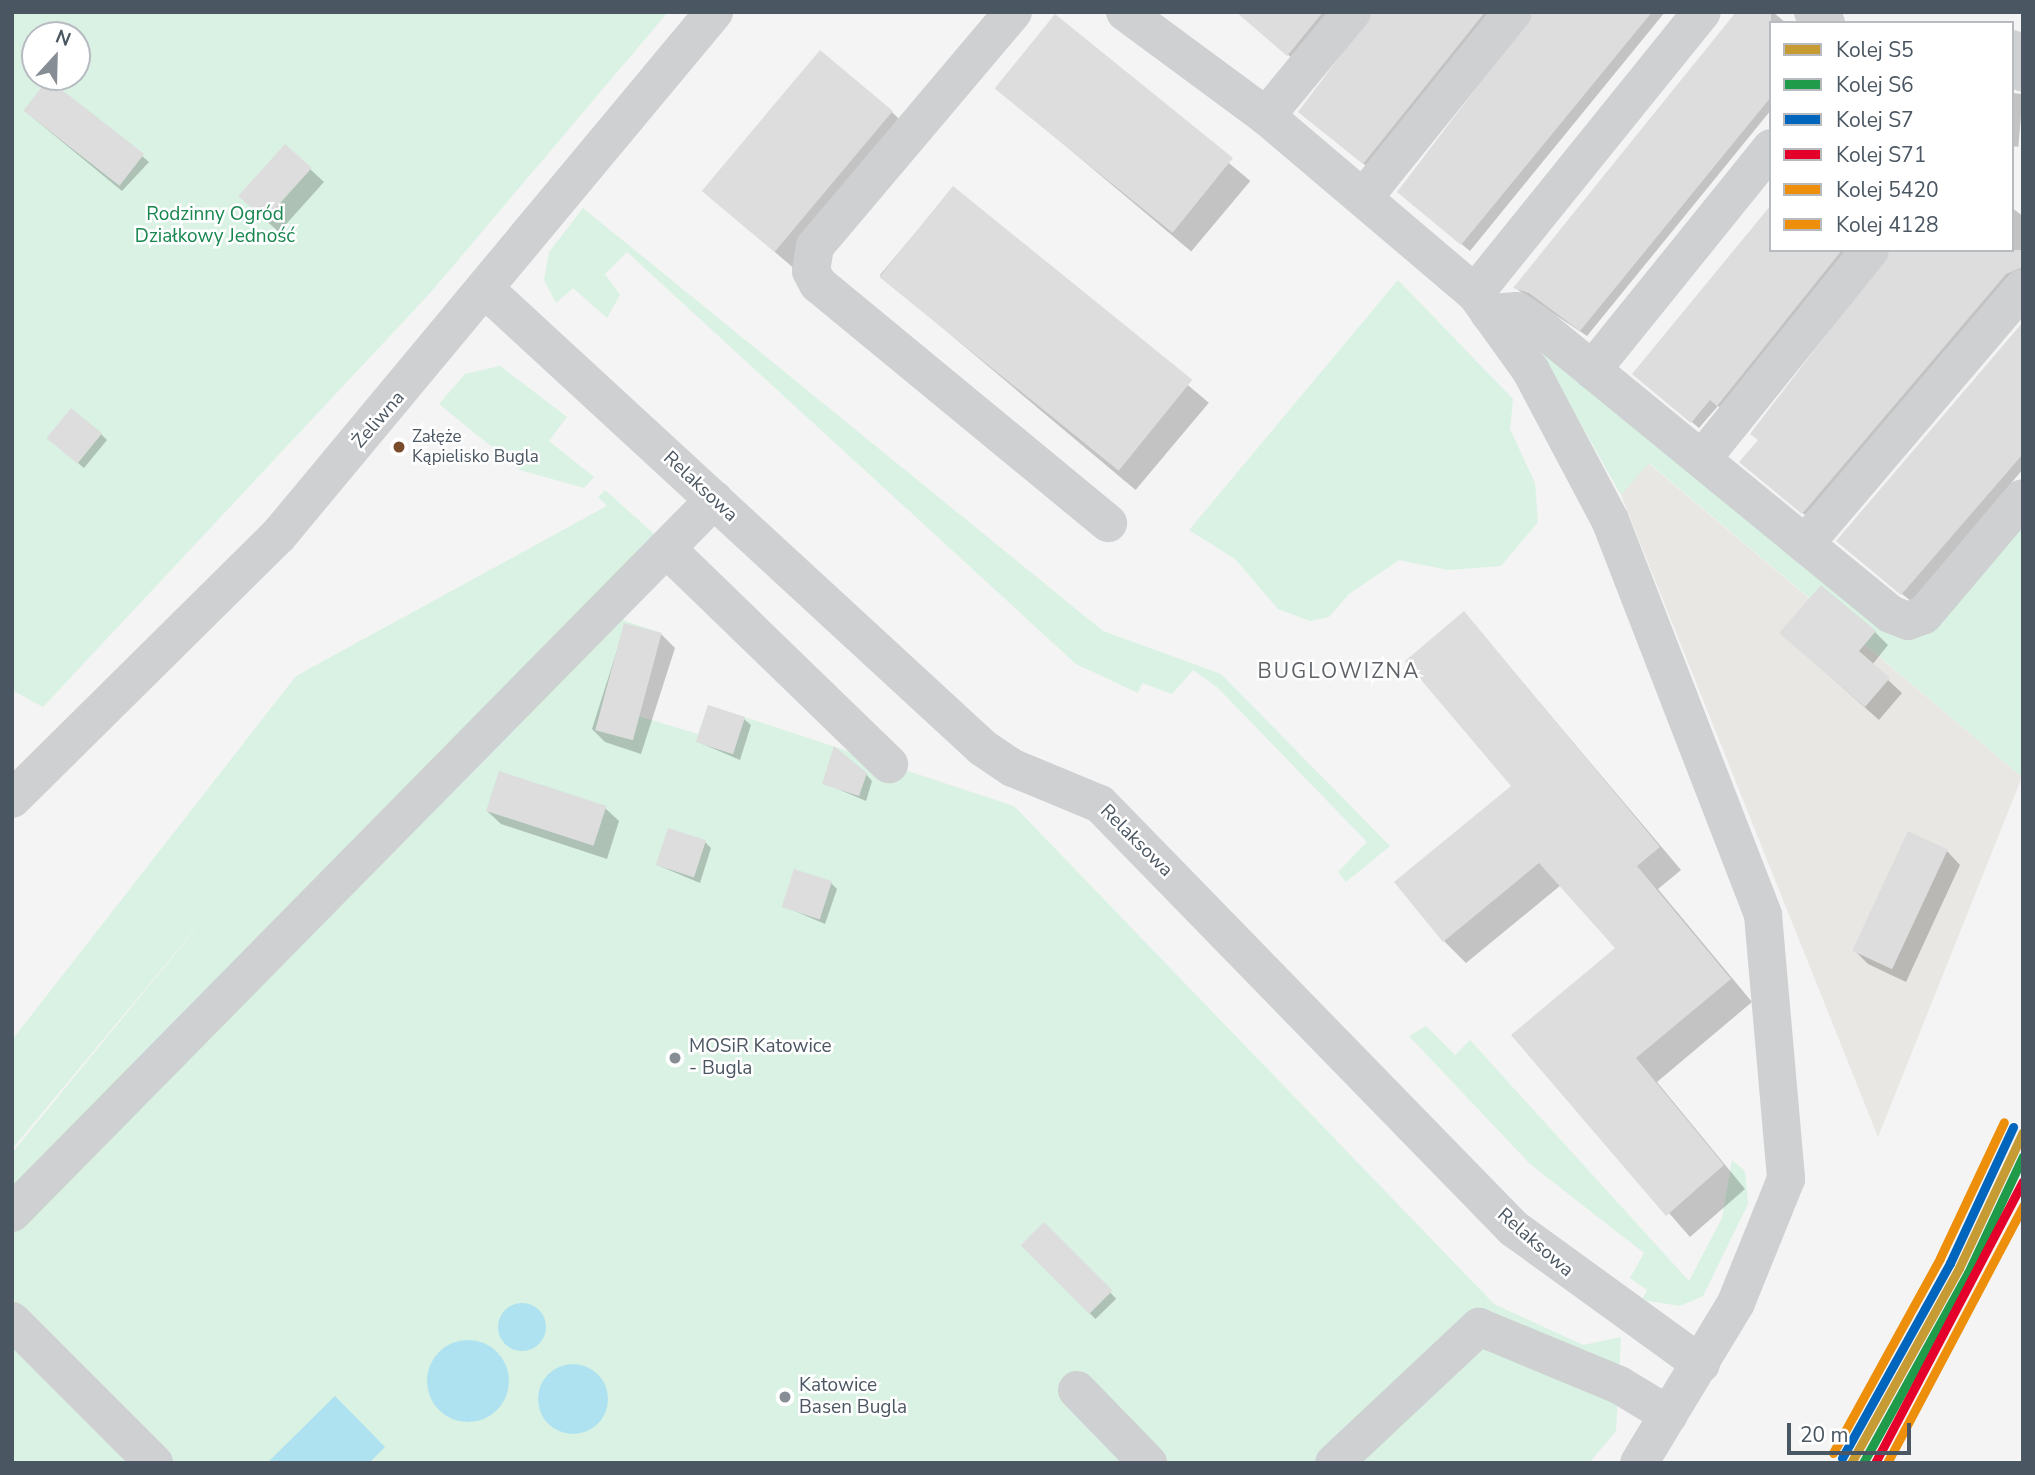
<!DOCTYPE html>
<meta charset="utf-8">
<style>
body{margin:0}
#map{position:relative;width:2035px;height:1475px;overflow:hidden;background:#f4f4f4;font-family:"Nunito Sans",sans-serif}
div>[style]{position:absolute}
.commercial>*{inset:0;background:#e8e7e3}
.green>*{inset:0;background:#d9f2e3}
.water>*{inset:0;background:#aee2f0}
.round{border-radius:50%}
.shadow>*{inset:0;background:#0003;transform-origin:0 0}
.building>*{inset:0;background:#ddddde;transform-origin:0 0}
.minor>*{height:38px;margin:-19px;padding:0 19px;transform-origin:19px;border-radius:19px;background:#ced0d2}
.rail-1>*{height:9px;margin:-4.5px;padding:0 4.5px;transform-origin:4.5px;border-radius:4.5px;background:#c69b33}
.rail-2>*{height:9px;margin:-4.5px;padding:0 4.5px;transform-origin:4.5px;border-radius:4.5px;background:#1f9b4a}
.rail-3>*{height:9px;margin:-4.5px;padding:0 4.5px;transform-origin:4.5px;border-radius:4.5px;background:#0065bd}
.rail-4>*{height:9px;margin:-4.5px;padding:0 4.5px;transform-origin:4.5px;border-radius:4.5px;background:#e4002b}
.rail-5>*{height:9px;margin:-4.5px;padding:0 4.5px;transform-origin:4.5px;border-radius:4.5px;background:#ed8f0a}
.rail-6>*{height:9px;margin:-4.5px;padding:0 4.5px;transform-origin:4.5px;border-radius:4.5px;background:#ed8f0a}
.dots>*{width:19px;height:19px;translate:-50% -50%;box-sizing:border-box;border:4px solid #fff;border-radius:50%}
span{translate:-50% -50%;white-space:nowrap;text-align:center;line-height:1.15;-webkit-text-stroke:5px #fff;paint-order:stroke}
.bus-label{font-size:17px;color:#4a5661}
.left{translate:0 -50%;text-align:left}
.park-label{font-size:19px;color:#17864f}
.street-label{font-size:19px;color:#4a5661}
.poi-label{font-size:19px;color:#4a5661}
.neighbourhood-label{font-size:21px;color:#5f6368;letter-spacing:2px}
.frame{position:absolute;inset:0;border:14px solid #4a5661;pointer-events:none}
.legend{position:absolute;left:1769px;top:21px;width:245px;height:231px;box-sizing:border-box;background:#fff;border:2px solid #b7bbc0;margin:0;padding:9px 12px;list-style:none;font-size:21px;color:#4a5661}
.legend li{display:flex;align-items:center;gap:14px;height:35px}
.legend b{width:35px;border:2px solid #b7bbc0}
.north{position:absolute;left:21px;top:21px;width:70px;height:70px;box-sizing:border-box;background:#fff;border:2px solid #b7bbc0;border-radius:50%;rotate:22deg;font-size:19px;font-weight:700;line-height:28px;text-align:center;color:#4a5661}
.north::after{content:'';display:block;margin:auto;width:24px;height:32px;background:#868d94;clip-path:polygon(50% 0,100% 100%,50% 72%,0 100%)}
.scale{position:absolute;left:1787px;top:1423px;width:124px;height:32px;box-sizing:border-box;border:4px solid #4a5661;border-top:0;padding-left:9px;font-size:21px;line-height:24px;white-space:nowrap;color:#4a5661;-webkit-text-stroke:5px #fff;paint-order:stroke}
</style>
<div id="map">
<div class="commercial">
<div style="clip-path:polygon(1648px 463px,2022px 777px,1878px 1137px,1621px 495px)"></div>
</div>
<div class="green">
<div style="clip-path:polygon(evenodd,12px 12px,668px 12px,431px 292px,43px 707px,12px 690px,12px 12px,35px 35px,77px 35px,77px 77px,35px 77px,35px 35px)"></div>
<div style="clip-path:polygon(583px 208px,1103px 631px,1221px 674px,1390px 846px,1346px 882px,1338px 872px,1367px 842px,1217px 687px,1193px 670px,1172px 694px,1142px 683px,1138px 693px,1076px 664px,627px 252px,605px 274px,620px 295px,607px 318px,573px 288px,556px 303px,544px 280px,549px 252px)"></div>
<div style="clip-path:polygon(1398px 280px,1513px 399px,1510px 429px,1535px 483px,1538px 522px,1501px 566px,1448px 570px,1399px 560px,1349px 594px,1329px 617px,1310px 621px,1278px 609px,1235px 559px,1189px 530px)"></div>
<div style="clip-path:polygon(1527px 329px,1901px 638px,2023px 520px,2022px 777px,1649px 463px,1621px 495px)"></div>
<div style="clip-path:polygon(500px 366px,567px 417px,549px 441px,594px 477px,584px 488px,520px 470px,439px 404px,465px 374px)"></div>
<div style="clip-path:polygon(605px 490px,663px 542px,602px 598px,625px 621px,662px 633px,635px 715px,698px 734px,708px 705px,1014px 806px,1494px 1304px,1583px 1345px,1621px 1337px,1616px 1431px,1589px 1463px,12px 1463px,12px 1153px,225px 893px,12px 1149px,12px 1040px,296px 676px,607px 506px,598px 497px)"></div>
<div style="clip-path:polygon(1426px 1026px,1455px 1055px,1470px 1040px,1689px 1281px,1722px 1218px,1732px 1160px,1745px 1171px,1748px 1204px,1703px 1296px,1680px 1306px,1642px 1300px,1647px 1290px,1630px 1278px,1644px 1253px,1530px 1164px,1409px 1036px)"></div>
</div>
<div class="water">
<div class="round" style="left:498px;top:1303px;width:48px;height:48px"></div>
<div class="round" style="left:427px;top:1340px;width:82px;height:82px"></div>
<div class="round" style="left:538px;top:1364px;width:70px;height:70px"></div>
<div style="clip-path:polygon(335px 1396px,385px 1447px,369px 1463px,267px 1463px)"></div>
</div>
<div class="shadow">
<div style="clip-path:polygon(1242px 12px,1337px 12px,1296px 62px)"></div>
<div style="clip-path:polygon(1374px 12px,1498px 12px,1371px 170px,1308px 119px)"></div>
<div style="clip-path:polygon(1536px 12px,1665px 12px,1470px 251px,1406px 199px)"></div>
<div style="clip-path:polygon(1739px 12px,1773px 12px,1786px 23px,1771px 23px,1771px 110px,1587px 336px,1515px 288px)"></div>
<div style="left:1055px;top:17px;width:255px;height:92px;rotate:40deg"></div>
<div style="left:2012px;top:93px;width:11px;height:53px;rotate:5deg"></div>
<div style="clip-path:polygon(892px 112px,912px 132px,797px 271px,705px 192px)"></div>
<div style="clip-path:polygon(32px 117px,142px 156px,149px 162px,122px 191px)"></div>
<div style="clip-path:polygon(310px 169px,324px 182px,279px 232px,253px 209px)"></div>
<div style="left:953px;top:188px;width:334px;height:114px;rotate:40deg"></div>
<div style="clip-path:polygon(2012px 208px,2023px 216px,2023px 274px,1810px 519px,1748px 469px,2012px 250px)"></div>
<div style="clip-path:polygon(1771px 250px,1854px 250px,1725px 411px,1718px 406px,1699px 428px,1642px 381px)"></div>
<div style="clip-path:polygon(2023px 325px,2023px 469px,1912px 602px,1845px 548px)"></div>
<div style="clip-path:polygon(101px 434px,107px 440px,84px 468px,55px 444px)"></div>
<div style="clip-path:polygon(1464px 613px,1681px 870px,1658px 889px,1752px 1002px,1657px 1082px,1745px 1189px,1690px 1237px,1513px 1035px,1618px 948px,1561px 885px,1466px 963px,1444px 941px,1513px 787px)"></div>
<div style="clip-path:polygon(625px 625px,662px 635px,675px 648px,641px 754px,605px 742px,592px 729px)"></div>
<div style="clip-path:polygon(1875px 632px,1888px 645px,1872px 665px,1902px 693px,1879px 720px,1781px 633px)"></div>
<div style="clip-path:polygon(744px 719px,751px 725px,740px 760px,698px 742px)"></div>
<div style="clip-path:polygon(866px 774px,872px 781px,866px 801px,824px 783px)"></div>
<div style="clip-path:polygon(605px 808px,619px 821px,607px 859px,501px 824px,487px 811px)"></div>
<div style="clip-path:polygon(705px 842px,711px 848px,700px 883px,657px 865px)"></div>
<div style="clip-path:polygon(1947px 851px,1960px 865px,1906px 982px,1868px 964px,1855px 951px)"></div>
<div style="clip-path:polygon(831px 883px,837px 889px,825px 924px,783px 906px)"></div>
<div style="left:1044px;top:1224px;width:104px;height:29px;rotate:46deg"></div>
</div>
<div class="building">
<div style="clip-path:polygon(1236px 12px,1323px 12px,1287px 56px)"></div>
<div style="clip-path:polygon(1373px 12px,1485px 12px,1363px 164px,1298px 112px)"></div>
<div style="clip-path:polygon(1534px 12px,1652px 12px,1461px 245px,1397px 192px)"></div>
<div style="clip-path:polygon(1736px 12px,1771px 12px,1771px 97px,1580px 331px,1529px 293px,1513px 288px)"></div>
<div style="left:1055px;top:14px;width:229px;height:96px;rotate:39deg"></div>
<div style="left:820px;top:50px;width:95px;height:184px;rotate:40deg"></div>
<div style="left:48px;top:79px;width:122px;height:40px;rotate:38deg"></div>
<div style="left:285px;top:144px;width:36px;height:70px;rotate:42deg"></div>
<div style="left:953px;top:186px;width:308px;height:117px;rotate:39deg"></div>
<div style="clip-path:polygon(1771px 205px,1771px 250px,1842px 250px,1717px 406px,1710px 400px,1691px 423px,1632px 374px)"></div>
<div style="clip-path:polygon(1891px 250px,2023px 250px,2023px 267px,2006px 274px,1802px 514px,1739px 462px,1758px 440px,1750px 434px)"></div>
<div style="clip-path:polygon(2023px 322px,2023px 454px,1901px 595px,1836px 541px)"></div>
<div style="left:71px;top:408px;width:40px;height:39px;rotate:39deg"></div>
<div style="clip-path:polygon(1821px 585px,1876px 631px,1859px 651px,1890px 678px,1865px 707px,1779px 633px)"></div>
<div style="clip-path:polygon(1464px 611px,1660px 847px,1637px 866px,1731px 979px,1636px 1058px,1724px 1165px,1666px 1216px,1511px 1035px,1615px 948px,1539px 863px,1443px 942px,1394px 882px,1511px 786px,1405px 661px)"></div>
<div style="left:624px;top:623px;width:39px;height:111px;rotate:15deg"></div>
<div style="left:708px;top:705px;width:39px;height:39px;rotate:18deg"></div>
<div style="clip-path:polygon(834px 746px,867px 773px,859px 796px,822px 784px)"></div>
<div style="left:499px;top:771px;width:113px;height:42px;rotate:18deg"></div>
<div style="left:668px;top:828px;width:40px;height:39px;rotate:18deg"></div>
<div style="left:1908px;top:831px;width:44px;height:132px;rotate:25deg"></div>
<div style="left:794px;top:869px;width:40px;height:40px;rotate:18deg"></div>
<div style="left:1044px;top:1222px;width:97px;height:33px;rotate:45deg"></div>
</div>
<div class="minor">
<div style="left:1013px;top:12px;width:307px;rotate:130.2deg"></div>
<div style="left:815px;top:246px;width:25px;rotate:99deg"></div>
<div style="left:811px;top:271px;width:15px;rotate:62deg"></div>
<div style="left:818px;top:284px;width:376px;rotate:39.5deg"></div>
<div style="left:1125px;top:12px;width:175px;rotate:36.4deg"></div>
<div style="left:1266px;top:116px;width:274px;rotate:40.3deg"></div>
<div style="left:1475px;top:293px;width:96px;rotate:54.3deg"></div>
<div style="left:1531px;top:371px;width:169px;rotate:62.1deg"></div>
<div style="left:1610px;top:520px;width:424px;rotate:68.8deg"></div>
<div style="left:1763px;top:915px;width:265px;rotate:85deg"></div>
<div style="left:1786px;top:1179px;width:134px;rotate:112deg"></div>
<div style="left:1736px;top:1303px;width:187px;rotate:121.2deg"></div>
<div style="left:1813px;top:12px;width:17px;rotate:40deg"></div>
<div style="left:2012px;top:49px;width:26px;rotate:65deg"></div>
<div style="left:1266px;top:116px;width:135px;rotate:-50.4deg"></div>
<div style="left:1365px;top:196px;width:236px;rotate:-51.2deg"></div>
<div style="left:487px;top:291px;width:674px;rotate:42.66deg"></div>
<div style="left:983px;top:748px;width:36px;rotate:34deg"></div>
<div style="left:1013px;top:768px;width:94px;rotate:22.5deg"></div>
<div style="left:1100px;top:804px;width:592px;rotate:45.75deg"></div>
<div style="left:1513px;top:1228px;width:232px;rotate:35.9deg"></div>
<div style="left:1475px;top:293px;width:361px;rotate:-51.1deg"></div>
<div style="left:1489px;top:313px;width:28px;rotate:-4deg"></div>
<div style="left:1517px;top:311px;width:22px;rotate:34deg"></div>
<div style="left:1535px;top:323px;width:459px;rotate:39.3deg"></div>
<div style="left:1890px;top:614px;width:19px;rotate:21deg"></div>
<div style="left:1908px;top:621px;width:17px;rotate:-21deg"></div>
<div style="left:1924px;top:615px;width:153px;rotate:-49.8deg"></div>
<div style="left:1592px;top:370px;width:285px;rotate:-51.1deg"></div>
<div style="left:1702px;top:459px;width:268px;rotate:-51.2deg"></div>
<div style="left:1805px;top:544px;width:336px;rotate:-49.6deg"></div>
<div style="left:668px;top:550px;width:308px;rotate:44.1deg"></div>
<div style="left:12px;top:799px;width:374px;rotate:-44.7deg"></div>
<div style="left:278px;top:536px;width:682px;rotate:-50.24deg"></div>
<div style="left:12px;top:1213px;width:1001px;rotate:-45.45deg"></div>
<div style="left:12px;top:1321px;width:201px;rotate:45deg"></div>
<div style="left:1077px;top:1390px;width:102px;rotate:45.8deg"></div>
<div style="left:1334px;top:1463px;width:199px;rotate:-43.2deg"></div>
<div style="left:1479px;top:1327px;width:152px;rotate:22.5deg"></div>
<div style="left:1619px;top:1385px;width:58px;rotate:31deg"></div>
</div>
<div class="rail-1">
<div style="left:1851px;top:1463px;width:223px;rotate:-61deg"></div>
<div style="left:1959px;top:1268px;width:150px;rotate:-64.8deg"></div>
</div>
<div class="rail-2">
<div style="left:1863px;top:1463px;width:217px;rotate:-61.1deg"></div>
<div style="left:1968px;top:1273px;width:129px;rotate:-64.8deg"></div>
</div>
<div class="rail-3">
<div style="left:1842px;top:1458px;width:223px;rotate:-61deg"></div>
<div style="left:1950px;top:1263px;width:150px;rotate:-65.1deg"></div>
</div>
<div class="rail-4">
<div style="left:1875px;top:1463px;width:318px;rotate:-62.3deg"></div>
</div>
<div class="rail-5">
<div style="left:1833px;top:1453px;width:222px;rotate:-61.2deg"></div>
<div style="left:1940px;top:1258px;width:150px;rotate:-64.8deg"></div>
</div>
<div class="rail-6">
<div style="left:1887px;top:1463px;width:291px;rotate:-62.1deg"></div>
</div>
<div class="dots">
<div style="left:399px;top:447px;background:#7a4b2a"></div>
<div style="left:675px;top:1058px;background:#868d94"></div>
<div style="left:785px;top:1397px;background:#868d94"></div>
</div>
<div class="bus-label">
<span class="left" style="left:412px;top:447px">Załęże<br>Kąpielisko Bugla</span>
</div>
<div class="park-label">
<span style="left:215px;top:226px">Rodzinny Ogród<br>Działkowy Jedność</span>
</div>
<div class="street-label">
<span style="left:379px;top:420px;rotate:-49deg">Żeliwna</span>
<span style="left:700px;top:487px;rotate:43deg">Relaksowa</span>
<span style="left:1136px;top:841px;rotate:45deg">Relaksowa</span>
<span style="left:1535px;top:1243px;rotate:41deg">Relaksowa</span>
</div>
<div class="poi-label">
<span class="left" style="left:689px;top:1058px">MOSiR Katowice<br>- Bugla</span>
<span class="left" style="left:799px;top:1397px">Katowice<br>Basen Bugla</span>
</div>
<div class="neighbourhood-label">
<span style="left:1339px;top:671px">BUGLOWIZNA</span>
</div>
<div class="frame"></div>
<ul class="legend">
<li><b style="height:9px;background:#c69b33"></b>Kolej S5</li>
<li><b style="height:9px;background:#1f9b4a"></b>Kolej S6</li>
<li><b style="height:9px;background:#0065bd"></b>Kolej S7</li>
<li><b style="height:9px;background:#e4002b"></b>Kolej S71</li>
<li><b style="height:9px;background:#ed8f0a"></b>Kolej 5420</li>
<li><b style="height:9px;background:#ed8f0a"></b>Kolej 4128</li>
</ul>
<div class="north">N</div>
<div class="scale">20 m</div>
</div>
